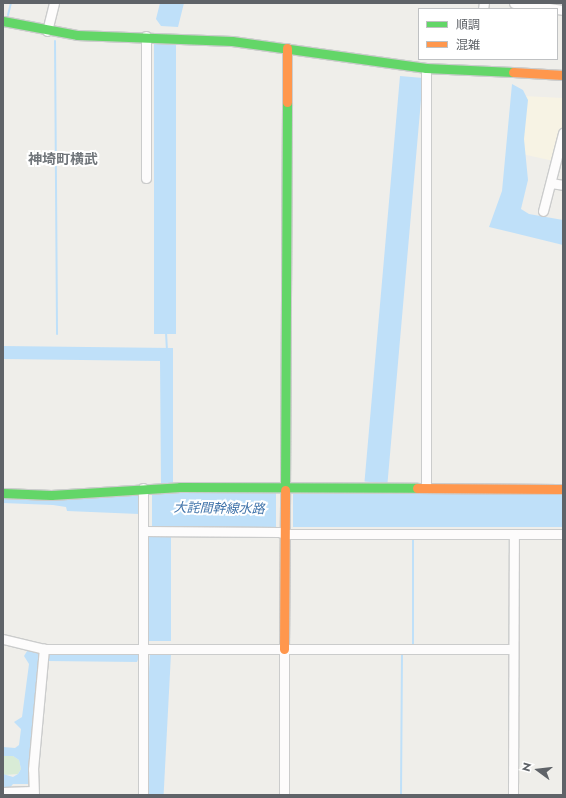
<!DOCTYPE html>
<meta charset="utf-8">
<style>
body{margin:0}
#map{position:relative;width:566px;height:798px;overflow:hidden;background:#efeeea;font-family:Jost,"Noto Sans JP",sans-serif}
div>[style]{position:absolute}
.commercial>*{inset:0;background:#f7f3e4}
.green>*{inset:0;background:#d8ebd6}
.water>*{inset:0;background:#bfe0f9;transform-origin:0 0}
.stream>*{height:2px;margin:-1px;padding:0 1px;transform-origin:1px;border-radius:1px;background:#bfe0f9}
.roads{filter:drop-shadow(1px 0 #cbcccc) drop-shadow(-1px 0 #cbcccc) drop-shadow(0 1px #cbcccc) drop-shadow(0 -1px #cbcccc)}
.street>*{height:9px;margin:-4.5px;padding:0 4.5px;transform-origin:4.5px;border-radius:4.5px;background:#fdfcfc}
.fast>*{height:9px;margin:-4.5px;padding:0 4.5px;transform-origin:4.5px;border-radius:4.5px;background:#63d668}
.slow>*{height:9px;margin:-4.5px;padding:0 4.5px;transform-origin:4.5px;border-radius:4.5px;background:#ff974d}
span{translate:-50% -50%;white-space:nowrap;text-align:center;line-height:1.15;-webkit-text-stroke:4px #fff;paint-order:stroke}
.water-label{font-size:13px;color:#4174aa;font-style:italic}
.quarter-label{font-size:14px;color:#70757a;font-weight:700}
.frame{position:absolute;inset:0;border:4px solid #5f6368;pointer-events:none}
.legend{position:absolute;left:418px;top:8px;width:140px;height:52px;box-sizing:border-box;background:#fff;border:1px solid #bfc1c3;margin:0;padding:5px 7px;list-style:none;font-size:12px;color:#5f6368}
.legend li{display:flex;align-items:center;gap:8px;height:20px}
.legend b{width:20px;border:1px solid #bfc1c3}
.north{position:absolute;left:518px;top:750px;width:40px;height:40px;-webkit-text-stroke:3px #fff;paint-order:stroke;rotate:285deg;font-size:11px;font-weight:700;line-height:16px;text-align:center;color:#5f6368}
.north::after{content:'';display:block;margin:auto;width:14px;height:18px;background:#5f6368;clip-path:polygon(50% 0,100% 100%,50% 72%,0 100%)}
</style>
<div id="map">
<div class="commercial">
<div style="clip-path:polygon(524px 96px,563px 98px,563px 163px,522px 154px)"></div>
</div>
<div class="green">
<div style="clip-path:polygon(3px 756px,13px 756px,19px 760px,21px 769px,18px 774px,4px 775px)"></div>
</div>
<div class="water">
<div style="clip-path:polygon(160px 3px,184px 3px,178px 27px,161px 26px,156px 19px)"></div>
<div style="left:176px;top:44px;width:290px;height:22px;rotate:90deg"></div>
<div style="left:400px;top:76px;width:23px;height:407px;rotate:5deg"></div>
<div style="clip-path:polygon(512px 84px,523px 90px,528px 100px,524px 139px,528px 180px,521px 209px,529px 214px,563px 220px,563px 245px,489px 227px,502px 191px)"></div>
<div style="clip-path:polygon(3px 346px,173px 348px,173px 485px,161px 485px,160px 361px,3px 359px)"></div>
<div style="left:276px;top:493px;width:34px;height:124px;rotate:90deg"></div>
<div style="clip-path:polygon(140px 494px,139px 514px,67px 511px,66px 507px,53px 505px,3px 503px,3px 497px)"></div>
<div style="left:293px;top:494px;width:270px;height:33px"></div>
<div style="left:149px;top:536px;width:22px;height:105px"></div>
<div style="clip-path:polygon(29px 648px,37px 651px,40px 656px,29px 784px,13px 784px,8px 790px,3px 790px,3px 774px,13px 777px,18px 774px,21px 769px,19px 760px,13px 756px,3px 756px,3px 747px,15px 748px,19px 745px,21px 729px,14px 722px,22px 717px,29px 664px,24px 656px)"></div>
<div style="clip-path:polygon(49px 651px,137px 652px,139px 657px,137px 662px,47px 661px)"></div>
<div style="left:150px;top:653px;width:21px;height:142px;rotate:3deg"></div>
</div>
<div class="stream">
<div style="left:8px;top:15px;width:12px;rotate:-76deg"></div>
<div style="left:55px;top:41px;width:293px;rotate:89.6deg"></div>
<div style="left:166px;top:332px;width:18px;rotate:87deg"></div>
<div style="left:413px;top:645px;width:106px;rotate:-90deg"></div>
<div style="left:401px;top:795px;width:142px;rotate:-89.6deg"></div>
</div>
<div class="roads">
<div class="street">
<div style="left:514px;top:3px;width:49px;rotate:8.1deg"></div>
<div style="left:483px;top:9px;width:6px;rotate:-81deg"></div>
<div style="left:47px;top:31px;width:29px;rotate:-76deg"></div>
<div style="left:146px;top:178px;width:142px;rotate:-90deg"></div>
<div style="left:551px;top:183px;width:12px;rotate:9deg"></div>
<div style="left:543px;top:211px;width:81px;rotate:-75.6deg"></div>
<div style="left:426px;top:488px;width:420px;rotate:-90deg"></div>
<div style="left:144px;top:531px;width:135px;rotate:0.4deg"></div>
<div style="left:279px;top:532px;width:6px;rotate:18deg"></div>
<div style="left:285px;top:534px;width:278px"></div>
<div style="left:3px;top:639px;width:42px;rotate:13.7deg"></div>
<div style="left:44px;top:649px;width:469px"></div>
<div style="left:3px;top:792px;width:30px;rotate:-2deg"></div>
<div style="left:34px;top:795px;width:26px;rotate:-92deg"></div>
<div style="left:33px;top:769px;width:121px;rotate:-84.8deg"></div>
<div style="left:143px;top:795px;width:307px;rotate:-90deg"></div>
<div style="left:284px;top:795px;width:146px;rotate:-90deg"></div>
<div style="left:513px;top:795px;width:261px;rotate:-89.8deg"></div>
</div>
<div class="fast">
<div style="left:3px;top:21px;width:75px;rotate:10.7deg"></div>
<div style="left:77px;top:35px;width:155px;rotate:2.2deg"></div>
<div style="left:232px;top:41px;width:196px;rotate:7.9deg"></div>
<div style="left:426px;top:68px;width:87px;rotate:2.6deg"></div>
<div style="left:285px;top:490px;width:388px;rotate:-89.7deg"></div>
<div style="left:3px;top:493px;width:48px;rotate:2.4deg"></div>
<div style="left:51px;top:495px;width:129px;rotate:-3.5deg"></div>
<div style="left:180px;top:487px;width:237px;rotate:0.2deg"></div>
</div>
<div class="slow">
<div style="left:513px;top:72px;width:50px;rotate:3.4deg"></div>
<div style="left:287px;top:102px;width:54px;rotate:-90deg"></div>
<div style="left:417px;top:488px;width:146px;rotate:0.4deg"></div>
<div style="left:284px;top:649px;width:159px;rotate:-89.6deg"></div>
</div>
</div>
<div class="water-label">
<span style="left:219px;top:509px;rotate:1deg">大詫間幹線水路</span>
</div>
<div class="quarter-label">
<span style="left:63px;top:159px">神埼町横武</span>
</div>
<div class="frame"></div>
<ul class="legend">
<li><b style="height:5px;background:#63d668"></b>順調</li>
<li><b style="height:5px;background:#ff974d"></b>混雑</li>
</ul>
<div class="north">N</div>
</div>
